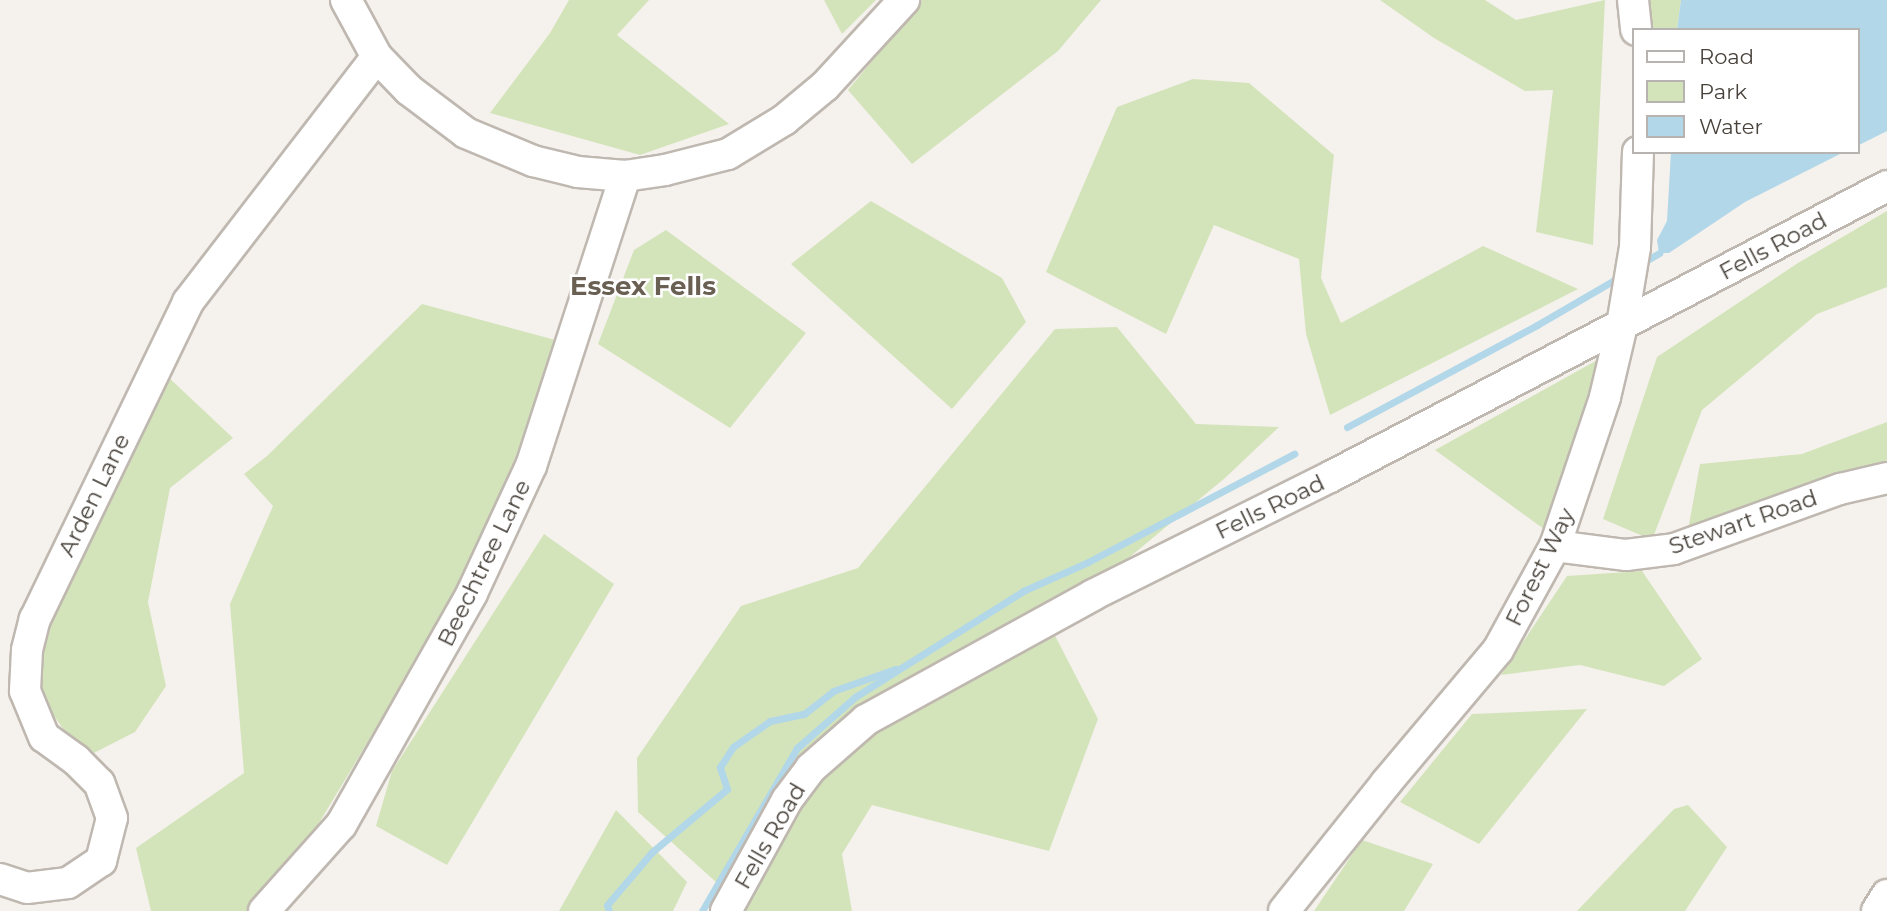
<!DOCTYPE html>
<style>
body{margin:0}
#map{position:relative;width:1887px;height:911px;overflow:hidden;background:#f5f1ed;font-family:Montserrat,sans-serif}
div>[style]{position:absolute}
.green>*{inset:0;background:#d4e4ba}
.water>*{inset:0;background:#b1d7e9}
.stream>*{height:7px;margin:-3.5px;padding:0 3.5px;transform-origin:3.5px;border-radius:3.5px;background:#b1d7e9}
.roads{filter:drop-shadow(2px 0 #bfb8b0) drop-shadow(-2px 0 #bfb8b0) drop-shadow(0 2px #bfb8b0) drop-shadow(0 -2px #bfb8b0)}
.minor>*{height:30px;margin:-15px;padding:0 15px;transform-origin:15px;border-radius:15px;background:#fff}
span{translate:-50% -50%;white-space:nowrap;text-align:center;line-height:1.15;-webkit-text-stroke:5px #fff;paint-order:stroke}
.street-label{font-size:23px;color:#48423b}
.quarter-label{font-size:26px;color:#6a5f53;font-weight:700}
.legend{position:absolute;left:1632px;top:28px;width:228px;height:126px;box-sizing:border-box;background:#fff;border:2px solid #b6b3b1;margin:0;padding:9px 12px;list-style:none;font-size:21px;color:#48423b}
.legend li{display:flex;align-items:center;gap:14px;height:35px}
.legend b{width:35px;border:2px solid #b6b3b1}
</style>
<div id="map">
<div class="green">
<div style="clip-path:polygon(569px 0,649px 0,617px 35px,729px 124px,640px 155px,490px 113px,550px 33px)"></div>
<div style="clip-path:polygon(824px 0,876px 0,842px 34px)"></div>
<div style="clip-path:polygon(922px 0,1101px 0,1058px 51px,912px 164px,848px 90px)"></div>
<div style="clip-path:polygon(1380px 0,1485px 0,1516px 20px,1605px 0,1593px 245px,1536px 232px,1553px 90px,1525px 91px,1434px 38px)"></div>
<div style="clip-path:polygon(1646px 0,1681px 0,1677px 30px,1648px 30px)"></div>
<div style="clip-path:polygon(1193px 79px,1249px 83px,1334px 155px,1321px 278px,1341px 323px,1483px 246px,1578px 289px,1330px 415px,1306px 334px,1299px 259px,1214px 225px,1166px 334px,1046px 272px,1117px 107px)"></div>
<div style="clip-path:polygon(871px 201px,1002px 278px,1026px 322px,952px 409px,791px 264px)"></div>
<div style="clip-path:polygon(1887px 211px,1887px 287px,1817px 314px,1702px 410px,1652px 540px,1603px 519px,1657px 357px,1798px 263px)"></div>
<div style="clip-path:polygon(666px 230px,806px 333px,730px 428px,598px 344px,634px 250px)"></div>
<div style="clip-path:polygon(422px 304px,559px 341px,475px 564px,266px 911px,151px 911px,136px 848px,244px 773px,230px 604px,273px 506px,244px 474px,267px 456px)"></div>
<div style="clip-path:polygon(1117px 327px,1196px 424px,1279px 427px,1225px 478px,1049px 624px,1098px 719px,1049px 851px,872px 805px,842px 854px,852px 911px,729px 911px,735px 899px,638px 812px,637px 758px,741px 606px,858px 568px,1055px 329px)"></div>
<div style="clip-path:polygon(1601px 358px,1548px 532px,1435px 450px)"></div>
<div style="clip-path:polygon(166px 375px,233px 438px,170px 488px,148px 602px,166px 686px,135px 732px,84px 758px,34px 688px,65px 570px)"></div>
<div style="clip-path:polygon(1887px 422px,1887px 472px,1688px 530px,1700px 464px,1802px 454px)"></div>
<div style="clip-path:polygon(544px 534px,614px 584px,447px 865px,376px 826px,392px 771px)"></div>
<div style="clip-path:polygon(1642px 571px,1702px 659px,1664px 686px,1580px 665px,1501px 675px,1567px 576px)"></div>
<div style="clip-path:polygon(1587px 709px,1479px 844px,1400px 802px,1472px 714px)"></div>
<div style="clip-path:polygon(1688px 805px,1727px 847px,1685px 911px,1577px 911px,1674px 809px)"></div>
<div style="clip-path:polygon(616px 810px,687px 882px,673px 911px,559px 911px)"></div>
<div style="clip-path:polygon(1362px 840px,1433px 864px,1404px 911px,1314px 911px)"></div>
</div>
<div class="water">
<div style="clip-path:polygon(1681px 0,1887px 0,1887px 131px,1857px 146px,1857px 30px,1677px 30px)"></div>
<div style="clip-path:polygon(1671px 152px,1844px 152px,1745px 202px,1669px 253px,1659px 253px,1657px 240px,1667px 221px)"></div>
</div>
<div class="stream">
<div style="left:1642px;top:263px;width:20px;rotate:-30deg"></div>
<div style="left:1347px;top:427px;width:216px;rotate:-28.2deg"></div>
<div style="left:1537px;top:325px;width:99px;rotate:-30.2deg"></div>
<div style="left:609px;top:911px;width:6px;rotate:-108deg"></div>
<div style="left:607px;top:905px;width:70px;rotate:-49.7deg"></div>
<div style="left:652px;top:852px;width:98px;rotate:-40deg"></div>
<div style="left:727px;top:789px;width:23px;rotate:-108deg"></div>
<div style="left:720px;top:767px;width:24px;rotate:-57deg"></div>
<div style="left:733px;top:747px;width:45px;rotate:-35.1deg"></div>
<div style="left:770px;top:721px;width:35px;rotate:-12deg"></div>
<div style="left:804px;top:714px;width:37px;rotate:-38deg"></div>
<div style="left:833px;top:691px;width:66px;rotate:-19.5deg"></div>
<div style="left:702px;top:911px;width:189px;rotate:-59.8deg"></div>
<div style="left:797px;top:748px;width:77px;rotate:-41.3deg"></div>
<div style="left:855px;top:697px;width:199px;rotate:-32.2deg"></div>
<div style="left:1023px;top:591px;width:71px;rotate:-24deg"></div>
<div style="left:1088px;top:562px;width:233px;rotate:-27.7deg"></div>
</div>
<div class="roads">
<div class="minor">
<div style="left:346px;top:0;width:65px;rotate:61.5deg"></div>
<div style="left:377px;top:57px;width:46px;rotate:45.9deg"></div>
<div style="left:409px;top:90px;width:71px;rotate:37deg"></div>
<div style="left:466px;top:133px;width:73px;rotate:22.7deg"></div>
<div style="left:533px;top:161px;width:46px;rotate:13.7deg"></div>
<div style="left:578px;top:172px;width:47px;rotate:4.9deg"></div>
<div style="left:625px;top:176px;width:40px;rotate:-8.5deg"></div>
<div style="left:665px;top:170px;width:65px;rotate:-14.3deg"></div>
<div style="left:728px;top:154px;width:66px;rotate:-31.3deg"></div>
<div style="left:784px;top:120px;width:53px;rotate:-39.7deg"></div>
<div style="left:825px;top:86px;width:117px;rotate:-47.4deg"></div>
<div style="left:1633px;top:0;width:30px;rotate:84deg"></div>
<div style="left:1555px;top:546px;width:72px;rotate:7.2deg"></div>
<div style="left:1626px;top:555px;width:48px;rotate:-7.1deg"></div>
<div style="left:1674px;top:549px;width:177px;rotate:-19.9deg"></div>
<div style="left:1840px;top:489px;width:48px;rotate:-13.2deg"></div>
<div style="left:0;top:879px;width:28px;rotate:18deg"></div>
<div style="left:27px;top:888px;width:41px;rotate:-7deg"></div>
<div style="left:68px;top:883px;width:40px;rotate:-34deg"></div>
<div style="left:101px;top:861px;width:44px;rotate:-75.7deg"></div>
<div style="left:112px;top:818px;width:37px;rotate:-110deg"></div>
<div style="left:99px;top:783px;width:33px;rotate:-135deg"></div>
<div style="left:76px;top:760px;width:39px;rotate:-144deg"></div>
<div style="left:44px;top:737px;width:50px;rotate:-112.4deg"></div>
<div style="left:25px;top:691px;width:41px;rotate:-87.2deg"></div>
<div style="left:27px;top:650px;width:32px;rotate:-76deg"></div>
<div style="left:35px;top:619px;width:352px;rotate:-64.2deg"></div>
<div style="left:188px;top:302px;width:309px;rotate:-52.4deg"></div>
<div style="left:264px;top:911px;width:115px;rotate:-48.2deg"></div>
<div style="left:341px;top:825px;width:266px;rotate:-60.5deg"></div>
<div style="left:472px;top:593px;width:140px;rotate:-65.1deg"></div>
<div style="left:531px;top:466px;width:305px;rotate:-72deg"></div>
<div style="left:726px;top:911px;width:127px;rotate:-61.2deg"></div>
<div style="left:787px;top:800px;width:40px;rotate:-53deg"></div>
<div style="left:811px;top:768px;width:73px;rotate:-41.1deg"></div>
<div style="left:866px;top:720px;width:259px;rotate:-28.8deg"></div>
<div style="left:1093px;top:595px;width:265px;rotate:-26.5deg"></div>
<div style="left:1330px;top:477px;width:628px;rotate:-27.58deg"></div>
<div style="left:1284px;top:911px;width:164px;rotate:-51.4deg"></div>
<div style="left:1386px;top:783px;width:174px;rotate:-49.9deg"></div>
<div style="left:1498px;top:650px;width:119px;rotate:-61.3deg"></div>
<div style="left:1555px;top:546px;width:157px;rotate:-71.4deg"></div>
<div style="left:1605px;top:397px;width:74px;rotate:-76.7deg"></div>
<div style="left:1622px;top:325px;width:79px;rotate:-80.5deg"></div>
<div style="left:1635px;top:247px;width:95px;rotate:-88.2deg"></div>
<div style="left:1877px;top:911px;width:19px;rotate:-58deg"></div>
</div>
</div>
<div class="street-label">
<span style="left:1773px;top:246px;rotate:-28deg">Fells Road</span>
<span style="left:94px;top:495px;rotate:-64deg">Arden Lane</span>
<span style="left:1270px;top:507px;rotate:-26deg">Fells Road</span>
<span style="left:1743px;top:522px;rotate:-19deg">Stewart Road</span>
<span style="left:484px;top:563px;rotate:-64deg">Beechtree Lane</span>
<span style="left:1540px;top:567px;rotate:-64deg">Forest Way</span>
<span style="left:770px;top:836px;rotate:-60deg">Fells Road</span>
</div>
<div class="quarter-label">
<span style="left:643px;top:287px">Essex Fells</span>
</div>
<ul class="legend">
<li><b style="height:9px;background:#fff"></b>Road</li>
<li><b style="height:19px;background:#d4e4ba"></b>Park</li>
<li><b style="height:19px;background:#b1d7e9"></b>Water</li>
</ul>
</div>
